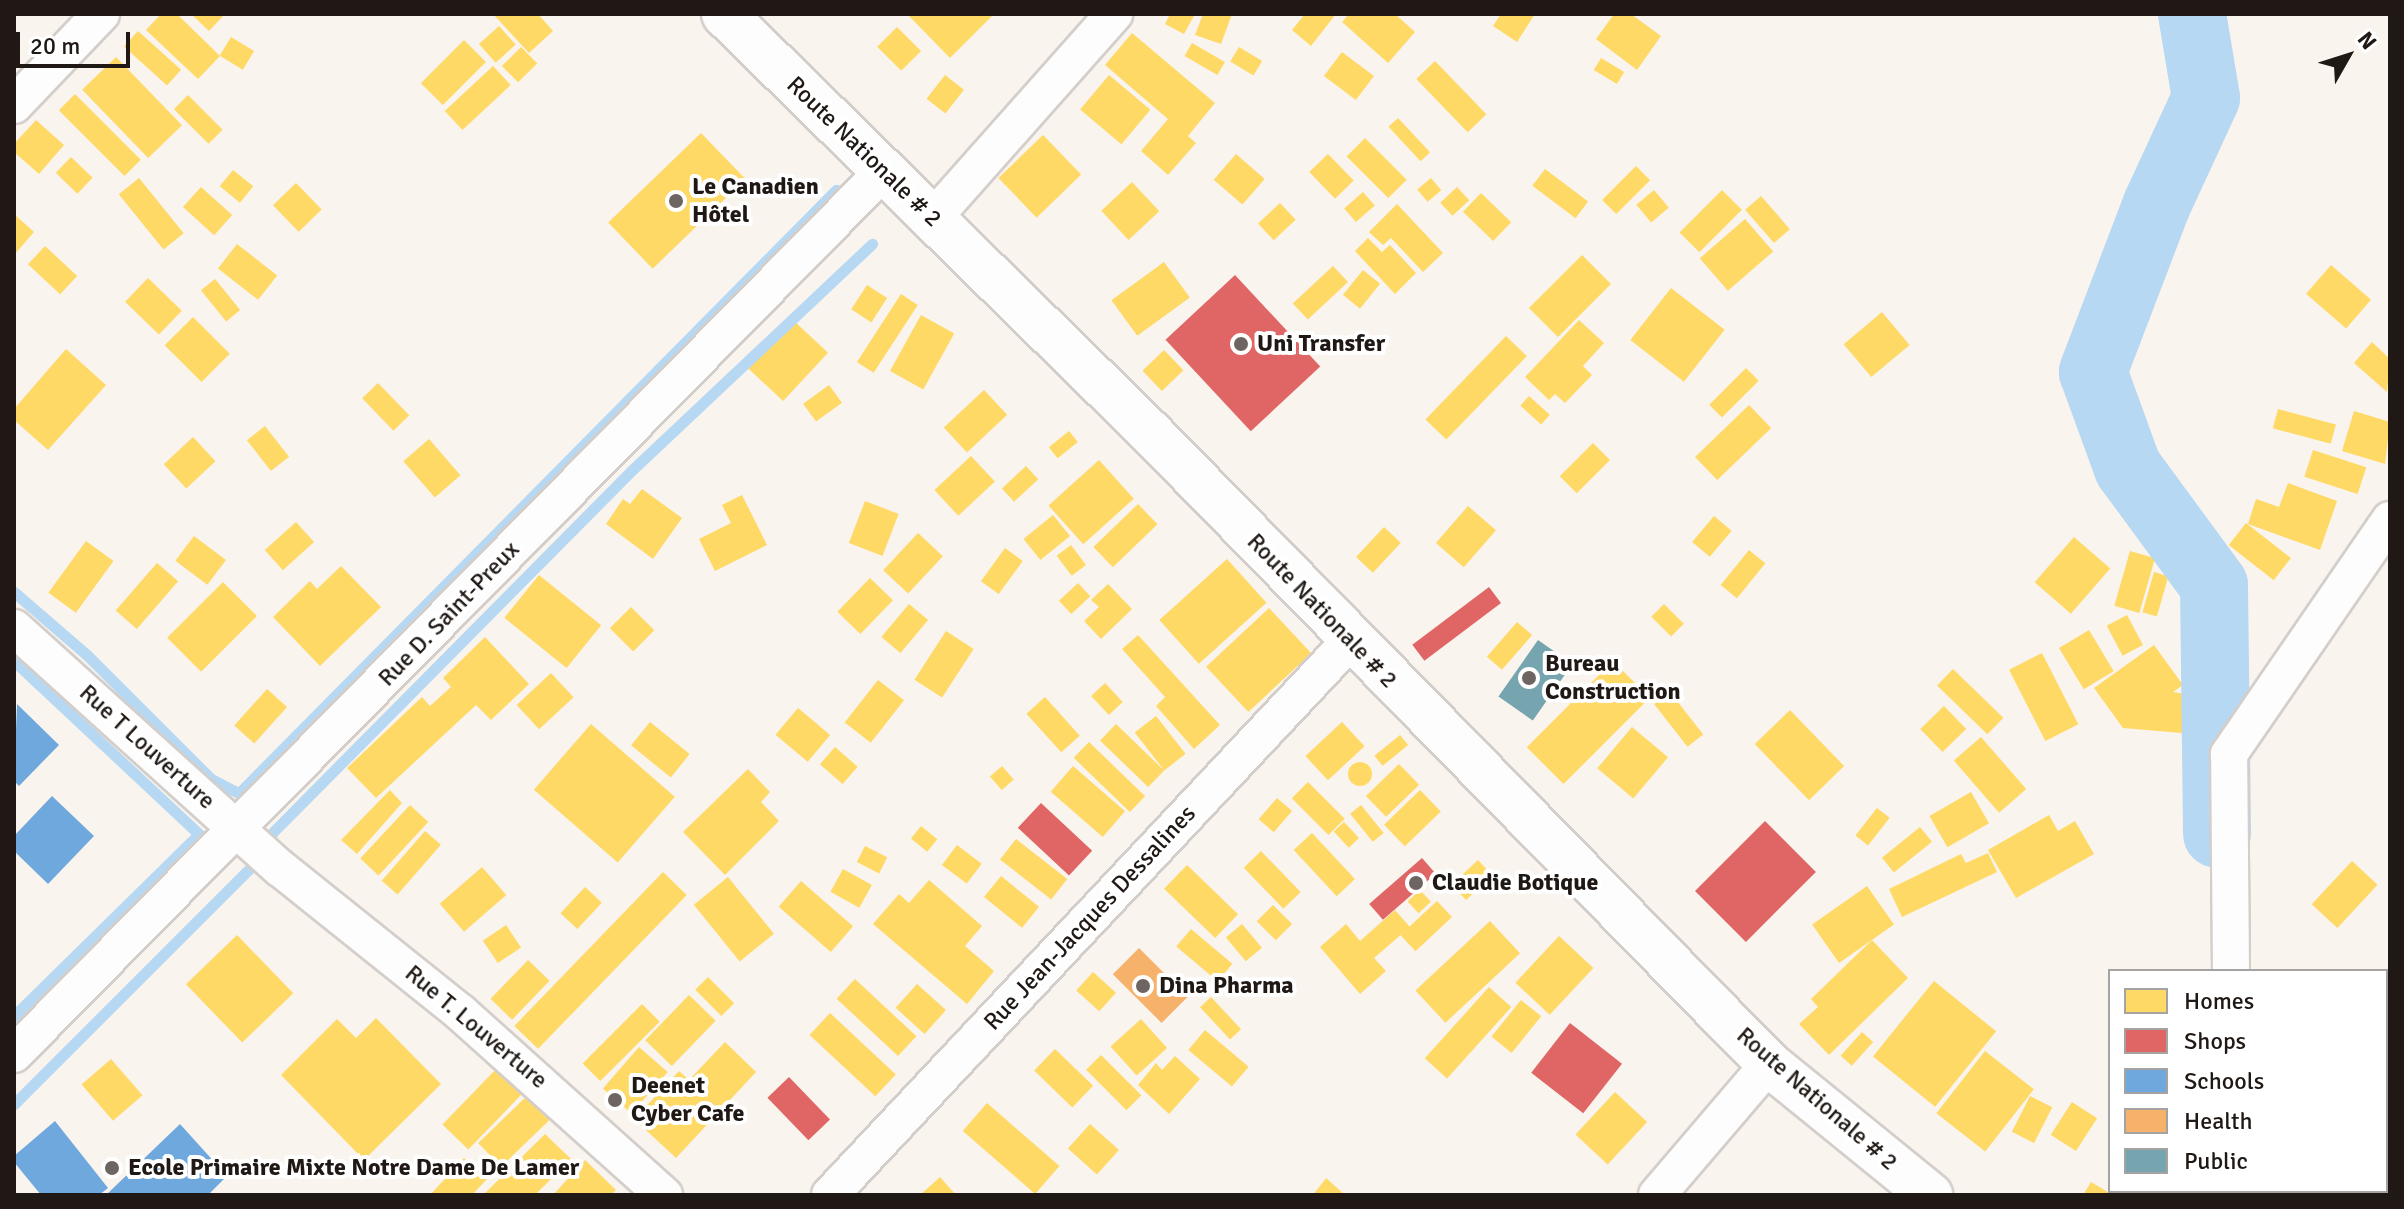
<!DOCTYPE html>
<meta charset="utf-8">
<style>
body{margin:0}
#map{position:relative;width:2404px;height:1209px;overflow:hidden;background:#faf4ef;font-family:Signika,sans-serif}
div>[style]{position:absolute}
.homes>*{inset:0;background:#ffd966;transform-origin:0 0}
.round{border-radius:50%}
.shops>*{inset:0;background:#e06666;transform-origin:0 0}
.schools>*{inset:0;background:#6fa8dc}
.health>*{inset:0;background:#f6b26b;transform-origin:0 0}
.public>*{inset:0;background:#76a5af;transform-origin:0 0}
.stream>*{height:11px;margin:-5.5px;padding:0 5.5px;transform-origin:5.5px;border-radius:5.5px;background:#b7d8f2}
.river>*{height:68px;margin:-34px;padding:0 34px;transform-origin:34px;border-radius:34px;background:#b7d8f2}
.roads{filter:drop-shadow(2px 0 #d4ceca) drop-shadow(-2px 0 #d4ceca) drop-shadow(0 2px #d4ceca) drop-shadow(0 -2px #d4ceca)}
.minor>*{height:36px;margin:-18px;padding:0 18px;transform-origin:18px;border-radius:18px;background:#fefdfd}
.major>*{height:44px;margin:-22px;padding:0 22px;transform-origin:22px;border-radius:22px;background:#fefdfd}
.dots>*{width:22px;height:22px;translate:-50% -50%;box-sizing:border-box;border:4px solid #fff;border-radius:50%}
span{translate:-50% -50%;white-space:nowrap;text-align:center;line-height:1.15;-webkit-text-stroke:8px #fff;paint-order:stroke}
.street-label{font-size:24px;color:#1f1814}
.poi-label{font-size:24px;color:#1f1814;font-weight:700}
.left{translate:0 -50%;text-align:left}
.frame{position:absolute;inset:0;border:16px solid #1f1814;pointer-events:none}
.legend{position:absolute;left:2108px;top:969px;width:280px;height:224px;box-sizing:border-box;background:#fff;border:2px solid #a5a3a1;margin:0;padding:10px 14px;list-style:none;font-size:24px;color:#1f1814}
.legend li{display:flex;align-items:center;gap:16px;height:40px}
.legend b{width:40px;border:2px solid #a5a3a1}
.north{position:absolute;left:2308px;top:16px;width:80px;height:80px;-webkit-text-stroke:6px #fff;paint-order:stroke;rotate:51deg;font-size:22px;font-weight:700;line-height:32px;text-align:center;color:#1f1814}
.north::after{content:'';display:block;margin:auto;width:28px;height:36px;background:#1f1814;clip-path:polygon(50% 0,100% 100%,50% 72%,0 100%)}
.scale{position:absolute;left:16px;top:32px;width:114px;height:36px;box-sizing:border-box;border:4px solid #1f1814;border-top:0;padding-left:10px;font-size:24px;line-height:28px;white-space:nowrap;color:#1f1814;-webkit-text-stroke:6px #fff;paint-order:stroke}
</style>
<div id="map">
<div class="homes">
<div style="clip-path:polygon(161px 14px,177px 14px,220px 56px,198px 79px,146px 30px)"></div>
<div style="clip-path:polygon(191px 14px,225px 14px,209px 31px)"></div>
<div style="clip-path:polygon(493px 14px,538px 14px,553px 31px,529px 53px)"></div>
<div style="clip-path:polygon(907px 14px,994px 14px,950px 58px)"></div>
<div style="clip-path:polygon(1170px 14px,1195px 14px,1184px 34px,1165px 24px)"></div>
<div style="clip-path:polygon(1203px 14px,1232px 14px,1221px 44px,1195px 35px)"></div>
<div style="clip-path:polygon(1305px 14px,1336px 14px,1311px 46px,1292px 30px)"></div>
<div style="clip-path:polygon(1349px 14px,1395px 14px,1415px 32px,1388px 63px,1342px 22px)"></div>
<div style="clip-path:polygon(1501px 14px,1535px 14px,1517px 42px,1493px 26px)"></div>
<div style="clip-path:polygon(1614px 14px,1631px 14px,1661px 36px,1637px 70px,1596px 39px)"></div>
<div style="left:499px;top:26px;width:25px;height:27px;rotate:48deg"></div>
<div style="left:897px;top:27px;width:34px;height:28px;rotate:45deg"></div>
<div style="left:138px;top:31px;width:58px;height:21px;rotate:42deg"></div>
<div style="clip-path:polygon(1132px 33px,1215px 103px,1188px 136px,1196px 143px,1168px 175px,1141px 151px,1168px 119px,1105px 65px)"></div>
<div style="left:231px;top:37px;width:27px;height:22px;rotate:31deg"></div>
<div style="left:464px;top:40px;width:31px;height:61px;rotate:45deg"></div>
<div style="left:1192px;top:43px;width:38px;height:15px;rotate:30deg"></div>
<div style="left:521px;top:47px;width:23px;height:27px;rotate:45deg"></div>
<div style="left:1239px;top:47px;width:27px;height:17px;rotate:31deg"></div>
<div style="left:1342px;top:52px;width:40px;height:30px;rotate:37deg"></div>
<div style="left:116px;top:57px;width:95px;height:47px;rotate:46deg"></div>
<div style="left:1601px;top:58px;width:27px;height:14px;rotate:31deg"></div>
<div style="left:1435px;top:61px;width:74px;height:26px;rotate:46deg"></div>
<div style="left:493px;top:66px;width:26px;height:66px;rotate:47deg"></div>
<div style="left:945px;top:75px;width:24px;height:30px;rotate:38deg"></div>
<div style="left:1109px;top:75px;width:54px;height:45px;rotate:40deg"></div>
<div style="left:75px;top:94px;width:93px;height:23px;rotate:45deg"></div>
<div style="left:188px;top:95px;width:49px;height:20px;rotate:45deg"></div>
<div style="left:1398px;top:118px;width:47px;height:13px;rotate:47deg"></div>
<div style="clip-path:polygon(36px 120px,64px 145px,39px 174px,14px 152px,14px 144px)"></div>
<div style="left:701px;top:133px;width:64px;height:129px;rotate:46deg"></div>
<div style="left:1043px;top:135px;width:55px;height:62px;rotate:46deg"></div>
<div style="left:1365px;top:138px;width:59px;height:26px;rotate:45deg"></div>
<div style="left:1236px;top:154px;width:38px;height:34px;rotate:41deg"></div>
<div style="left:1328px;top:154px;width:37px;height:26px;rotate:46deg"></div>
<div style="left:71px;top:157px;width:30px;height:22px;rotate:44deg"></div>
<div style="left:1636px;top:166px;width:20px;height:48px;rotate:45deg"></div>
<div style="left:1545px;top:169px;width:54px;height:21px;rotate:37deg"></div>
<div style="left:233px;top:170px;width:26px;height:21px;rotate:39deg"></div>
<div style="left:139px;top:178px;width:71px;height:26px;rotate:51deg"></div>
<div style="left:1431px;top:178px;width:16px;height:18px;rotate:50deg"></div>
<div style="left:1132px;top:182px;width:40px;height:42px;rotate:47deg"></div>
<div style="left:296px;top:183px;width:37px;height:32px;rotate:46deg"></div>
<div style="left:201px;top:187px;width:42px;height:27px;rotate:42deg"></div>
<div style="left:1457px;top:187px;width:18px;height:23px;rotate:47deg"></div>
<div style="left:1654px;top:190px;width:23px;height:23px;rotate:50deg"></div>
<div style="left:1722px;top:190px;width:28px;height:60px;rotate:45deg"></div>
<div style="left:1363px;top:192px;width:18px;height:25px;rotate:49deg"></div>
<div style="left:1481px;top:193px;width:42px;height:26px;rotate:44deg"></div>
<div style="left:1761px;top:196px;width:44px;height:21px;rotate:49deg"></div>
<div style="left:1280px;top:203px;width:23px;height:30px;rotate:47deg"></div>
<div style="clip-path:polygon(1397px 204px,1443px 253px,1423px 272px,1391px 238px,1383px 245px,1369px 232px)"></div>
<div style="clip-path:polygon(14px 214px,34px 232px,14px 255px)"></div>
<div style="left:1745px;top:219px;width:43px;height:60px;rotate:49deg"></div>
<div style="clip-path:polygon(1368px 238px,1382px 252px,1390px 245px,1416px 273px,1395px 294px,1355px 251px)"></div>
<div style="left:237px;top:244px;width:51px;height:31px;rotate:38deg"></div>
<div style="left:45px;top:246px;width:44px;height:25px;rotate:43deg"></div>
<div style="left:1582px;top:255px;width:41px;height:75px;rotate:45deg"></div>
<div style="left:1164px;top:262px;width:44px;height:65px;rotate:54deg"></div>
<div style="left:2331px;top:265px;width:53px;height:38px;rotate:41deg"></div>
<div style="left:1333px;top:266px;width:22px;height:55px;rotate:47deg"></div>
<div style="left:1363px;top:270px;width:22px;height:32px;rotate:39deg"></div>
<div style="left:148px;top:278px;width:47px;height:33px;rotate:44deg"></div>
<div style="left:215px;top:279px;width:40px;height:18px;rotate:51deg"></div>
<div style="left:867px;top:285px;width:24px;height:29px;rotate:33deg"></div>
<div style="left:1671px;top:288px;width:68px;height:66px;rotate:38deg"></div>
<div style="left:901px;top:294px;width:20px;height:81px;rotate:33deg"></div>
<div style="left:1882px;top:312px;width:43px;height:50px;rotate:50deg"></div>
<div style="left:921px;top:315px;width:38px;height:64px;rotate:29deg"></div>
<div style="left:193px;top:317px;width:52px;height:40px;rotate:45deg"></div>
<div style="left:793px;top:320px;width:48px;height:66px;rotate:43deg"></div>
<div style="clip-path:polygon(1579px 320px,1604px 343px,1583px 366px,1592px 375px,1565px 403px,1555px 394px,1549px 400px,1525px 377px)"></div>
<div style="left:1506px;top:336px;width:29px;height:116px;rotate:44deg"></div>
<div style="clip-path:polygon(2372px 342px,2390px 359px,2387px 392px,2354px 363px)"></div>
<div style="clip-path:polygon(66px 349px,106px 385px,48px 450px,14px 420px,14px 409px)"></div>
<div style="left:1164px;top:350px;width:28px;height:30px;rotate:46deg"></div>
<div style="left:1746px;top:368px;width:18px;height:52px;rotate:45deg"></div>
<div style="left:378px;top:383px;width:45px;height:22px;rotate:46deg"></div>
<div style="left:829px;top:385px;width:22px;height:32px;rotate:54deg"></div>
<div style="left:984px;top:390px;width:34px;height:55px;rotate:47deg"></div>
<div style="left:1529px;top:396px;width:28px;height:13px;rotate:42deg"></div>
<div style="left:1749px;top:405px;width:32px;height:75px;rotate:46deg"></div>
<div style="left:2278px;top:409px;width:60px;height:20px;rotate:15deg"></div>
<div style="clip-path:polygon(2354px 411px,2390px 422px,2385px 464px,2342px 451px)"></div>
<div style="left:265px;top:426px;width:39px;height:23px;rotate:52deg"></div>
<div style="left:1069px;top:431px;width:14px;height:26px;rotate:51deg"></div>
<div style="left:193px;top:437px;width:33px;height:40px;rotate:47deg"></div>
<div style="left:429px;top:439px;width:48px;height:34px;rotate:49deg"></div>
<div style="left:1593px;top:443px;width:24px;height:47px;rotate:45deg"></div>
<div style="left:2313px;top:450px;width:56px;height:28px;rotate:18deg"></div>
<div style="left:971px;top:456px;width:35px;height:50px;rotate:47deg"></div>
<div style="left:1099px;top:460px;width:52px;height:68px;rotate:48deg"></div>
<div style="left:1026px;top:466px;width:18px;height:33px;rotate:47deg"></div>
<div style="clip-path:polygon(2288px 483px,2337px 501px,2320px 550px,2248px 524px,2256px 499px,2279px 507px)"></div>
<div style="clip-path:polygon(642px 489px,682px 518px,653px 559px,606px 524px,623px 499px,630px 504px)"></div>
<div style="clip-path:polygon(742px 495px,767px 545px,715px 571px,699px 539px,731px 523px,722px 505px)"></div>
<div style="left:865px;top:501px;width:36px;height:45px;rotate:21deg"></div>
<div style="left:1138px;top:504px;width:28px;height:62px;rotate:46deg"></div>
<div style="left:1468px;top:506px;width:37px;height:49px;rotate:41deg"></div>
<div style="left:1053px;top:515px;width:27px;height:38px;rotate:51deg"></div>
<div style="left:1714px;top:516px;width:23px;height:34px;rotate:40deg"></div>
<div style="left:296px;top:522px;width:27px;height:42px;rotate:48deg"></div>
<div style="left:2246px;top:523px;width:57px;height:28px;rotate:38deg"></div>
<div style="left:1384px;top:527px;width:23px;height:41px;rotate:43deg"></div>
<div style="left:918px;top:533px;width:34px;height:51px;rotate:43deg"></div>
<div style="left:194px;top:536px;width:40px;height:31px;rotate:37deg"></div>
<div style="left:2074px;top:537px;width:48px;height:60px;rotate:41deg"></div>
<div style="left:86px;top:541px;width:34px;height:64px;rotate:36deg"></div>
<div style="left:1071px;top:545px;width:25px;height:18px;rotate:53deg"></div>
<div style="left:1005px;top:548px;width:22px;height:41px;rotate:36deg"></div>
<div style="left:1749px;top:550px;width:21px;height:45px;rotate:39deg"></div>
<div style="left:2130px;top:551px;width:26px;height:57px;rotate:16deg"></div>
<div style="left:1227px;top:559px;width:59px;height:91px;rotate:48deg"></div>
<div style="left:157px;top:563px;width:28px;height:63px;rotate:41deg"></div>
<div style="clip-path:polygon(341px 566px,381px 607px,320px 666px,273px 617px,310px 581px,317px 589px)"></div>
<div style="left:2154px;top:572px;width:15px;height:42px;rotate:16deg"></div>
<div style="left:539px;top:575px;width:80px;height:55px;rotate:39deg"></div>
<div style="left:870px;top:578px;width:32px;height:47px;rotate:44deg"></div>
<div style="left:223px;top:582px;width:48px;height:79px;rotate:45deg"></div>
<div style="left:1078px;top:583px;width:18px;height:26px;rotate:47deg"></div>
<div style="clip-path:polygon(1108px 584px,1132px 609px,1101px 639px,1084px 621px,1099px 607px,1091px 600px)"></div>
<div style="left:909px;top:604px;width:25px;height:43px;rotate:40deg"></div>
<div style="left:1664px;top:604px;width:28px;height:18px;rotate:45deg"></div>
<div style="left:631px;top:607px;width:33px;height:30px;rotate:45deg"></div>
<div style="left:1269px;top:608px;width:62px;height:86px;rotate:47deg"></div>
<div style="left:2127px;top:615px;width:34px;height:23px;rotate:62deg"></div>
<div style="left:1517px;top:622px;width:20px;height:46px;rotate:41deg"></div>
<div style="left:2089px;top:630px;width:48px;height:35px;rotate:59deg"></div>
<div style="left:946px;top:631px;width:33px;height:58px;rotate:33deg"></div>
<div style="clip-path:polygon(1138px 635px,1220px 725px,1194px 749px,1156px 706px,1165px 697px,1122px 649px)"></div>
<div style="clip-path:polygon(485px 637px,529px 684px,491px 720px,476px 705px,376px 798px,347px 768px,422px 697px,430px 706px,451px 687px,443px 678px)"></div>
<div style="clip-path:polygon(2154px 645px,2183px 685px,2173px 692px,2198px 696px,2193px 734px,2123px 728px,2094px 688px)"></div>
<div style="left:2042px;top:653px;width:80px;height:37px;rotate:63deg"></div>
<div style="left:1613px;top:661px;width:52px;height:122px;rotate:45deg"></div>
<div style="left:1953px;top:669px;width:70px;height:23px;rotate:44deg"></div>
<div style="left:551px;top:673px;width:33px;height:47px;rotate:47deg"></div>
<div style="left:878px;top:680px;width:33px;height:54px;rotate:38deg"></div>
<div style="left:1105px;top:683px;width:26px;height:19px;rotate:47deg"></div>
<div style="left:267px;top:689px;width:27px;height:49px;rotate:42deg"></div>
<div style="left:1670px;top:692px;width:54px;height:20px;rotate:52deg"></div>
<div style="left:1045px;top:697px;width:52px;height:25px;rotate:48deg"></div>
<div style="left:1944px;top:706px;width:32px;height:33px;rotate:46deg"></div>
<div style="left:798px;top:708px;width:42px;height:35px;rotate:40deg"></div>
<div style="left:1790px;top:710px;width:78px;height:49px;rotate:46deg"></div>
<div style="left:1156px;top:716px;width:48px;height:27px;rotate:52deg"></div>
<div style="left:650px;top:722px;width:51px;height:30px;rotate:39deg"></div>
<div style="left:1342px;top:722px;width:33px;height:50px;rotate:47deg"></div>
<div style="left:591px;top:724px;width:111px;height:87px;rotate:41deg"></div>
<div style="left:1116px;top:724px;width:67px;height:23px;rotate:44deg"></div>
<div style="left:1632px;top:727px;width:47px;height:54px;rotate:40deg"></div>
<div style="left:1400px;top:735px;width:13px;height:33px;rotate:51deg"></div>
<div style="left:1981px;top:737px;width:69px;height:36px;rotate:49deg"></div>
<div style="left:1089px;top:742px;width:78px;height:22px;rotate:44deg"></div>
<div style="left:835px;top:747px;width:30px;height:23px;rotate:41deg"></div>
<div class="round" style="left:1348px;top:762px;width:24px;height:24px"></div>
<div style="left:1399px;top:764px;width:29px;height:46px;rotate:46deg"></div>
<div style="left:1002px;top:766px;width:18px;height:16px;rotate:49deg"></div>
<div style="left:1073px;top:766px;width:69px;height:34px;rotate:41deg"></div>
<div style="clip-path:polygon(748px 769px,770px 792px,761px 802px,779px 821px,725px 875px,683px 832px)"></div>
<div style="left:1308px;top:782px;width:52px;height:23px;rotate:45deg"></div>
<div style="clip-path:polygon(390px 790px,402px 803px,357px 854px,341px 840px)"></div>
<div style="left:1420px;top:790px;width:30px;height:50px;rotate:46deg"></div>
<div style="left:1971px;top:792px;width:36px;height:48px;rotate:60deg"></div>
<div style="left:1277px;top:798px;width:20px;height:28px;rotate:41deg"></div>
<div style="left:410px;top:805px;width:25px;height:73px;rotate:43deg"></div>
<div style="left:1361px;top:805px;width:36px;height:14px;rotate:51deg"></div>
<div style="left:1877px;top:808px;width:16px;height:35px;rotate:38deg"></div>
<div style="clip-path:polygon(2049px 815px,2058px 831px,2075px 821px,2094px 854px,2016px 898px,1988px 850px)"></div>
<div style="left:1344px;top:822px;width:22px;height:14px;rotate:47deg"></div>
<div style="left:921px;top:826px;width:21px;height:16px;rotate:39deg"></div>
<div style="left:1920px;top:827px;width:19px;height:49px;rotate:51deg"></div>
<div style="left:425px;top:831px;width:21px;height:66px;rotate:41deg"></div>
<div style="left:1312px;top:833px;width:63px;height:25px;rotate:47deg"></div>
<div style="left:1016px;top:839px;width:65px;height:26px;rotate:38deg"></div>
<div style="left:957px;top:845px;width:31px;height:25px;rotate:37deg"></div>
<div style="left:865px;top:846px;width:25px;height:18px;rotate:27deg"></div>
<div style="left:1261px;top:851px;width:57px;height:24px;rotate:46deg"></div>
<div style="clip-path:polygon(1988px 853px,1997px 872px,1902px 917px,1889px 889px,1961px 854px,1966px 863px)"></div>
<div style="left:1478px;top:860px;width:21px;height:36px;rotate:47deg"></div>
<div style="left:2352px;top:861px;width:35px;height:59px;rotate:43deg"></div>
<div style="left:1187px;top:865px;width:71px;height:33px;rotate:44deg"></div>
<div style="left:482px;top:867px;width:37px;height:56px;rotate:49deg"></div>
<div style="left:843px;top:869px;width:33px;height:26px;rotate:29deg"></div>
<div style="left:663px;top:872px;width:33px;height:214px;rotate:44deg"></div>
<div style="left:1001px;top:876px;width:49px;height:27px;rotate:39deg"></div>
<div style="left:728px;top:877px;width:73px;height:44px;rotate:51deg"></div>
<div style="clip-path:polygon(929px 880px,982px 926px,965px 946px,994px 971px,967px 1004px,873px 924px,899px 894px,909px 903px)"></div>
<div style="left:801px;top:881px;width:69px;height:34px;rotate:41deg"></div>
<div style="left:1867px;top:886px;width:47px;height:67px;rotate:55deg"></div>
<div style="left:585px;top:887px;width:23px;height:36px;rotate:43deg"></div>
<div style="left:1420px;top:890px;width:16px;height:17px;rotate:47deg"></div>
<div style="left:1437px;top:901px;width:22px;height:50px;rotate:47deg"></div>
<div style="left:1273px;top:905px;width:27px;height:23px;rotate:45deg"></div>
<div style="clip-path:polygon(1395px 910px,1410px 927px,1374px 958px,1386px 971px,1360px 994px,1320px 947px,1346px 924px,1360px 941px)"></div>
<div style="left:1490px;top:921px;width:44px;height:102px;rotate:47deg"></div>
<div style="left:1242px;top:924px;width:31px;height:21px;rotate:50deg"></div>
<div style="left:506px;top:925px;width:27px;height:28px;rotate:56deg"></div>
<div style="left:1191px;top:929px;width:54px;height:23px;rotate:40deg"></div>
<div style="left:237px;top:935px;width:81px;height:71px;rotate:46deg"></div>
<div style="left:1559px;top:936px;width:47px;height:64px;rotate:43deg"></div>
<div style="clip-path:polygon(1872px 940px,1908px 978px,1829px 1055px,1799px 1024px,1818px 1007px,1811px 999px)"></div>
<div style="left:528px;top:960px;width:30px;height:54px;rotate:44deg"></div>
<div style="left:1093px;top:972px;width:31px;height:25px;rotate:42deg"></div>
<div style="left:708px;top:977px;width:37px;height:18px;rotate:45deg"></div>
<div style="left:855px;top:979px;width:84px;height:27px;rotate:43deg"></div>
<div style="left:1934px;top:981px;width:80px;height:97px;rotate:39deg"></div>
<div style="left:917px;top:984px;width:39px;height:32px;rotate:42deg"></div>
<div style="left:1489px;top:987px;width:30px;height:96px;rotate:42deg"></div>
<div style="left:689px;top:995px;width:37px;height:63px;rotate:44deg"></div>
<div style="left:1211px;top:997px;width:44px;height:15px;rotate:47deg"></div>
<div style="left:1521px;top:1000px;width:26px;height:47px;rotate:39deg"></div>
<div style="left:642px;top:1004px;width:25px;height:84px;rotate:45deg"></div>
<div style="left:830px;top:1013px;width:90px;height:30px;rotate:43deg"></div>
<div style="clip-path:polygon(376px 1018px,441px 1084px,364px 1160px,281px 1075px,337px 1019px,356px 1038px)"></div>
<div style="left:1141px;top:1019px;width:39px;height:41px;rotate:48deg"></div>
<div style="left:1205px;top:1030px;width:57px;height:26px;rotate:40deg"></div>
<div style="left:1862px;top:1032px;width:15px;height:32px;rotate:42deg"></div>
<div style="clip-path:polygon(725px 1042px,756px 1072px,676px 1158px,634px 1119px,679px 1071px,689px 1080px)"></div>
<div style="left:639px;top:1047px;width:38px;height:55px;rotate:41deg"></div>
<div style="left:1055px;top:1049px;width:53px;height:30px;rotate:44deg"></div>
<div style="left:1985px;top:1051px;width:62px;height:79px;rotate:38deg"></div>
<div style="left:1101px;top:1055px;width:57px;height:21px;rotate:45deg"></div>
<div style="clip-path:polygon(1175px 1056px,1200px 1079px,1169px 1114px,1138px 1085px,1156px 1063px,1162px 1070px)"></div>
<div style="left:111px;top:1059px;width:48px;height:39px;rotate:49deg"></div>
<div style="left:498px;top:1067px;width:36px;height:80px;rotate:44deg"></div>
<div style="left:1615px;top:1092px;width:44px;height:58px;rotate:43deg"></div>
<div style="left:530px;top:1093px;width:33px;height:72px;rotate:46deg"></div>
<div style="left:2030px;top:1096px;width:25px;height:40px;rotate:27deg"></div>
<div style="left:2072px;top:1102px;width:30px;height:39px;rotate:33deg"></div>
<div style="left:987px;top:1103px;width:96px;height:37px;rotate:41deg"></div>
<div style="left:1090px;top:1124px;width:39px;height:33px;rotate:42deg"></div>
<div style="clip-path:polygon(545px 1134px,571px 1159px,535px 1195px,483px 1195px)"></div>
<div style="clip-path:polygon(464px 1158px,487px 1179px,472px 1195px,430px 1195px)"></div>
<div style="clip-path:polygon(585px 1160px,616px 1190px,611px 1195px,553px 1195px)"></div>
<div style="clip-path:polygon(940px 1177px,956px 1195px,920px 1195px)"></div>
<div style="clip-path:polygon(1326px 1178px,1345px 1195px,1313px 1195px)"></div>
<div style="clip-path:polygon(2091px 1182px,2113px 1195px,2083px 1195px)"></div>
<div style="clip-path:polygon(2273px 1191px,2317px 1191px,2320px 1193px,2270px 1195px)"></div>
</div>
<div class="shops">
<div style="left:1235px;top:275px;width:125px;height:95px;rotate:47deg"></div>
<div style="left:1489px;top:587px;width:20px;height:96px;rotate:53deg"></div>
<div style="left:1041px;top:803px;width:70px;height:34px;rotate:43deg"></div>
<div style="left:1765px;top:821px;width:72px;height:99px;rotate:45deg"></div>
<div style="left:1422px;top:858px;width:21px;height:70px;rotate:49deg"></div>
<div style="left:1570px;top:1023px;width:66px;height:63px;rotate:38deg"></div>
<div style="left:789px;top:1077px;width:59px;height:30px;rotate:46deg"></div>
</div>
<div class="schools">
<div style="clip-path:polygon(17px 704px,59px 745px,19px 786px,14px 781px)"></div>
<div style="clip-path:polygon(52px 796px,94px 836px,48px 884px,14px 851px,14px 836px)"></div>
<div style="clip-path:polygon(55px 1121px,108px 1188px,99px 1195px,41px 1195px,14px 1162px,14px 1156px)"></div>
<div style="clip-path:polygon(180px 1124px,227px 1176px,208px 1195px,106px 1195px)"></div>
</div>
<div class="health">
<div style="left:1139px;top:948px;width:69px;height:37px;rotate:45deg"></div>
</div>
<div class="public">
<div style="left:1538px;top:640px;width:42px;height:69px;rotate:35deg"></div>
</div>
<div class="stream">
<div style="left:14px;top:592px;width:96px;rotate:40.8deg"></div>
<div style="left:87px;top:655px;width:175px;rotate:45deg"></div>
<div style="left:211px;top:779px;width:31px;rotate:27deg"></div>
<div style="left:239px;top:793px;width:849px;rotate:-45.29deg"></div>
<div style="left:14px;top:661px;width:253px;rotate:43.1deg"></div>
<div style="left:199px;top:834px;width:260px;rotate:135.5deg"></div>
<div style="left:14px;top:1104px;width:339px;rotate:-45deg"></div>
<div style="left:254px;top:864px;width:37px;rotate:-59deg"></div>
<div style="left:273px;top:832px;width:510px;rotate:-45.24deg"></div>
<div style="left:632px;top:470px;width:330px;rotate:-43.3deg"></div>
</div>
<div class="river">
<div style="left:2192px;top:14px;width:85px;rotate:80.5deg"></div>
<div style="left:2206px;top:98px;width:117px;rotate:114.8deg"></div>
<div style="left:2157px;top:204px;width:180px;rotate:110.9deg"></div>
<div style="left:2093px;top:372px;width:102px;rotate:70deg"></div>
<div style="left:2128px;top:468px;width:145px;rotate:53.7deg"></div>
<div style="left:2214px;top:585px;width:249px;rotate:89.3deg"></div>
<div style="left:2221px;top:1191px;width:4px;rotate:90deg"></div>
</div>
<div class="roads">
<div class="minor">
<div style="left:14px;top:105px;width:126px;rotate:-46.3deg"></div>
<div style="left:933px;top:218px;width:273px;rotate:-48.4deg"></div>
<div style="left:14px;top:628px;width:358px;rotate:42.1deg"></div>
<div style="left:280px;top:868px;width:232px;rotate:38.7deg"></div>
<div style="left:461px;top:1013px;width:273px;rotate:41.9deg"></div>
<div style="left:2231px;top:971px;width:217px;rotate:-90.5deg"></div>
<div style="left:2229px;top:754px;width:284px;rotate:-55.5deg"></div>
<div style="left:14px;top:1054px;width:1238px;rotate:-45.43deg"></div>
<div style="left:2251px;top:1191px;width:4px;rotate:90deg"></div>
<div style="left:830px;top:1195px;width:760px;rotate:-46.81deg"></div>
<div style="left:1657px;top:1195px;width:172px;rotate:-49.5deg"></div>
</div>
<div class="major">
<div style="left:724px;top:14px;width:597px;rotate:44.46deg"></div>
<div style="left:1150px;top:432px;width:885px;rotate:45.6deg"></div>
<div style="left:1769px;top:1064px;width:208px;rotate:39.1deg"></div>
</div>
</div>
<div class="dots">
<div style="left:676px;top:201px;background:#6c6561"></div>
<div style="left:1241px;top:344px;background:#6c6561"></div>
<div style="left:1529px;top:678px;background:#6c6561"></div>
<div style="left:1416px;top:883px;background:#6c6561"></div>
<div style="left:1143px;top:986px;background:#6c6561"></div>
<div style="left:615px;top:1100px;background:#6c6561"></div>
<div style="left:112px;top:1168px;background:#6c6561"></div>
</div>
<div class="street-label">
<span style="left:864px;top:152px;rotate:44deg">Route Nationale # 2</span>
<span style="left:1322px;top:611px;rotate:46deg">Route Nationale # 2</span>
<span style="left:449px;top:614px;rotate:-46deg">Rue D. Saint-Preux</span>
<span style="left:147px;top:747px;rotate:42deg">Rue T Louverture</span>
<span style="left:1090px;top:918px;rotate:-47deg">Rue Jean-Jacques Dessalines</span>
<span style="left:476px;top:1027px;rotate:40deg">Rue T. Louverture</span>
<span style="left:1817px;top:1099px;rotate:41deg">Route Nationale # 2</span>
</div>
<div class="poi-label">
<span class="left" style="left:692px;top:201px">Le Canadien<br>Hôtel</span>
<span class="left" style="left:1257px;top:344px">Uni Transfer</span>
<span class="left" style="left:1545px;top:678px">Bureau<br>Construction</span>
<span class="left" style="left:1432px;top:883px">Claudie Botique</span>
<span class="left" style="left:1159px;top:986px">Dina Pharma</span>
<span class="left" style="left:631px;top:1100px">Deenet<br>Cyber Cafe</span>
<span class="left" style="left:128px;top:1168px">Ecole Primaire Mixte Notre Dame De Lamer</span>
</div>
<div class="frame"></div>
<ul class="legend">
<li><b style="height:22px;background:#ffd966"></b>Homes</li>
<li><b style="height:22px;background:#e06666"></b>Shops</li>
<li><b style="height:22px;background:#6fa8dc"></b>Schools</li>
<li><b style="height:22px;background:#f6b26b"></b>Health</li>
<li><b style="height:22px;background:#76a5af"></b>Public</li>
</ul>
<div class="north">N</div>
<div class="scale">20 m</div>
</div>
